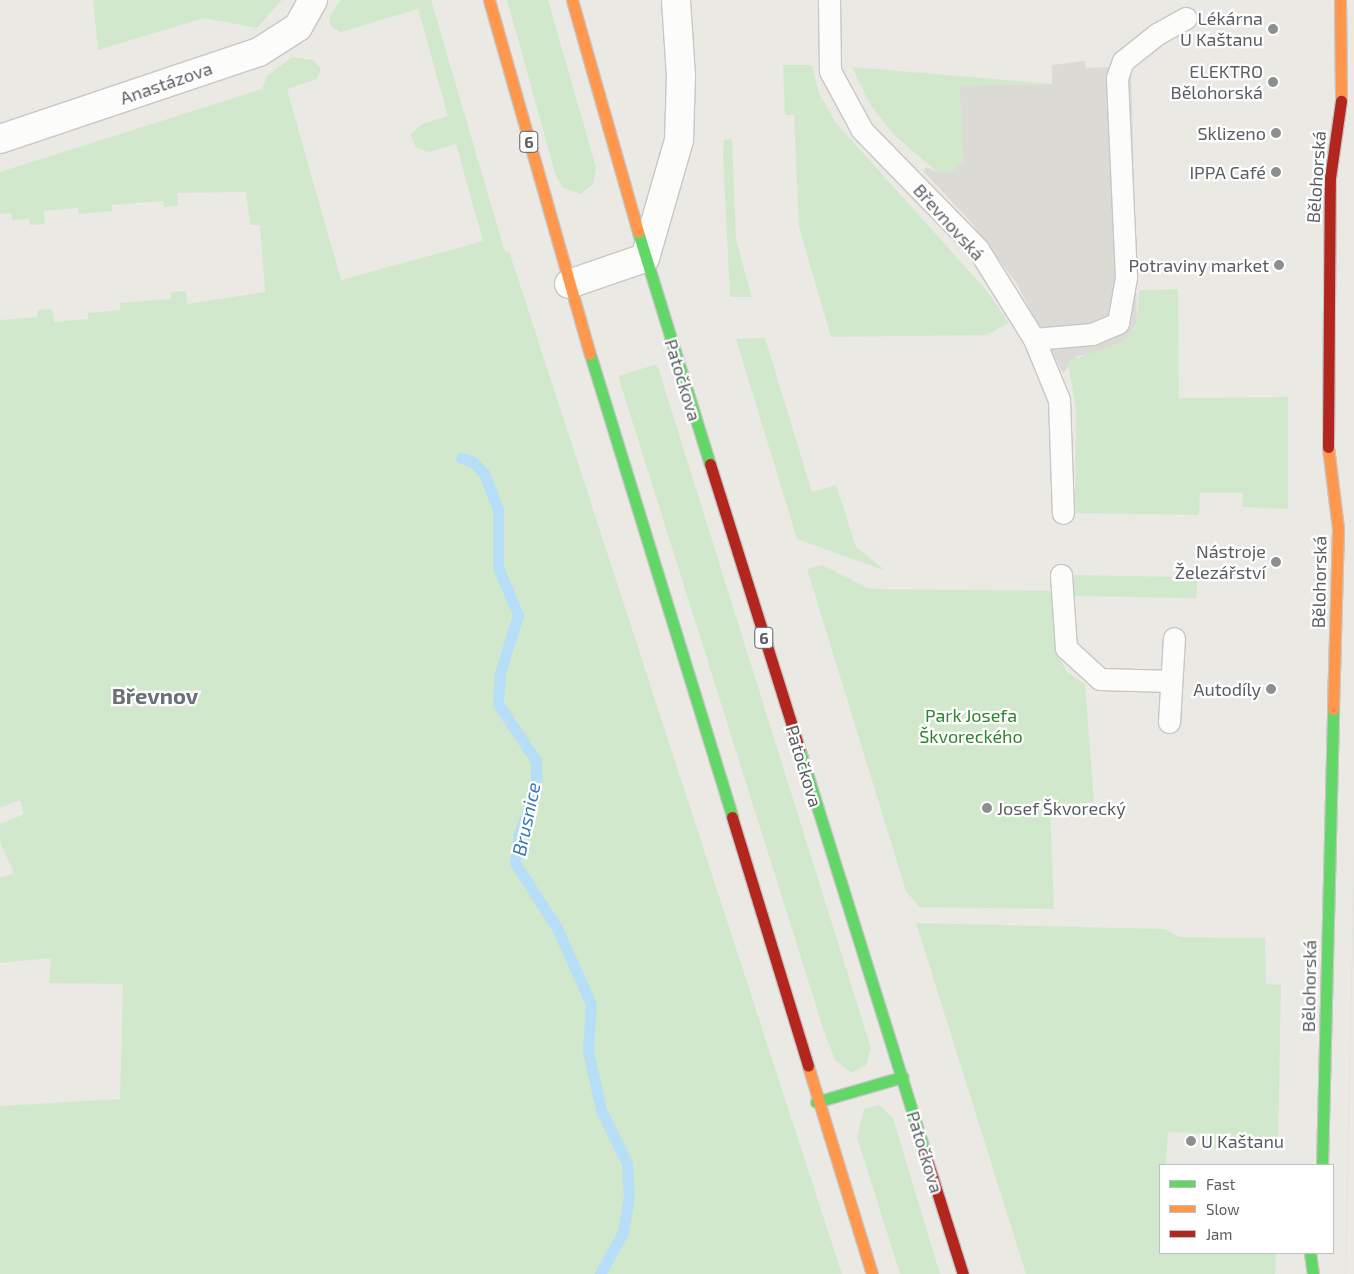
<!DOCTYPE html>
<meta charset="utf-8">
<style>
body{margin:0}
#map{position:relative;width:1354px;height:1274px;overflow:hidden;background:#ebe9e4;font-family:"Exo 2",sans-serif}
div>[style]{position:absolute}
.industrial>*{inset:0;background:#dcdad5}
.green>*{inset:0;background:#d2e8cd;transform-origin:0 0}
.stream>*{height:11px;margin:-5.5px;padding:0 5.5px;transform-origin:5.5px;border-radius:5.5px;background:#b6def7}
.roads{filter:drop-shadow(1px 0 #c7c7c6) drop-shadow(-1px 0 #c7c7c6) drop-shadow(0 1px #c7c7c6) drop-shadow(0 -1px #c7c7c6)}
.lane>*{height:21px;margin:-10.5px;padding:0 10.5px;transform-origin:10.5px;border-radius:10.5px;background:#fcfcfb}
.street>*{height:28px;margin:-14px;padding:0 14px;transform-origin:14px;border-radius:14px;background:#fcfcfb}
.fast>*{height:11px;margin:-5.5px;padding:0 5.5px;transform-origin:5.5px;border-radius:5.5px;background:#63d668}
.slow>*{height:11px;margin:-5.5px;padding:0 5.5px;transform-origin:5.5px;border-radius:5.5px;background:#ff974d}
.jam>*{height:11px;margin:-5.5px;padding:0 5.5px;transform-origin:5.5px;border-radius:5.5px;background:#b3261e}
.tram>*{height:1px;margin:-0.5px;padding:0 0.5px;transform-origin:0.5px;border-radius:0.5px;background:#e2e2e1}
.dots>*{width:14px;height:14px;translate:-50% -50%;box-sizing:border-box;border:2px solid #fff;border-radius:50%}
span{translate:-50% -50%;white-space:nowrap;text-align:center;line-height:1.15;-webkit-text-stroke:4.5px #fff;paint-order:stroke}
.shield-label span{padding:1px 4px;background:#fff;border:1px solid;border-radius:4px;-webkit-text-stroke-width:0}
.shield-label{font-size:16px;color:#595e63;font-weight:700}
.poi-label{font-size:18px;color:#595e63}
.right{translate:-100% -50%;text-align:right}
.left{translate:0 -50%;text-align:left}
.street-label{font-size:18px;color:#595e63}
.park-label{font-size:18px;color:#2f852f}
.water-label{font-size:19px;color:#377ab7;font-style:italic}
.district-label{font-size:22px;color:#6a7075;font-weight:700}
.legend{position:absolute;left:1159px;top:1164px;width:175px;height:90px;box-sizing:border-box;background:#fff;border:1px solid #bdbfc1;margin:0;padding:6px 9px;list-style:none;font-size:15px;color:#595e63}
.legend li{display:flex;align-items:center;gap:10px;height:25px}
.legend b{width:25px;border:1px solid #bdbfc1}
</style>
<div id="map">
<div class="industrial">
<div style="clip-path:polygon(1085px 61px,1086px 68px,1131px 66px,1137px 322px,1126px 341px,1102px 352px,1077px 356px,1063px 373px,1017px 284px,971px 222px,923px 171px,926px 167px,937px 172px,963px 162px,959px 85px,1052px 84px,1052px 65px)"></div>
</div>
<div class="green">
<div style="clip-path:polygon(93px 0,282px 0,257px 28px,204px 18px,98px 50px)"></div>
<div style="clip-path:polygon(340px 0,431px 0,505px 252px,509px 251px,842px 1274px,0 1274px,0 1106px,120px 1099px,123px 984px,49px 983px,51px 958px,0 963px,0 878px,14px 873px,0 842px,0 824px,24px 814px,20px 800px,0 808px,0 320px,38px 317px,37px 310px,52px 309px,54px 322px,88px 319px,88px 313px,120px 310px,120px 303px,171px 299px,171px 292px,186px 291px,187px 304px,265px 292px,260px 225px,250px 225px,246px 192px,177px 193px,178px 206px,164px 207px,163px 201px,112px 205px,112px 211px,79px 214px,78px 208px,44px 211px,45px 224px,30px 225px,29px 219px,12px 220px,11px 213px,0 214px,0 172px,262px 89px,267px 76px,292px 57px,313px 60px,321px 69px,317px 79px,287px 89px,341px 280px,483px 241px,456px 144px,429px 152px,415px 147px,411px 134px,422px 124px,448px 116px,418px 9px,341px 32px,331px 27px,329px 18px)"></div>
<div style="clip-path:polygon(507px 0,548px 0,596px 167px,593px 185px,580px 194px,562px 187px,555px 173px)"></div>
<div style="clip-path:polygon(783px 65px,812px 65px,819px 93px,836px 123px,987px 291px,1009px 323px,986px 335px,831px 337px,799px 227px,794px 115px,785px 115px)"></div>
<div style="clip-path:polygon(852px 67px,1052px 84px,960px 86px,963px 162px,950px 173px,937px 172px,894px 135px,871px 106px)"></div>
<div style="clip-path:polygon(732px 139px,736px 240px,752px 297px,730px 297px,723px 156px,724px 140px)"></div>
<div style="clip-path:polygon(1178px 289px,1179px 398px,1288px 397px,1288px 509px,1242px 507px,1243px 493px,1200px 493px,1199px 515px,1075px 513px,1076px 410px,1068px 361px,1126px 341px,1137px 322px,1139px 290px)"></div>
<div style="clip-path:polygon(765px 338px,812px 492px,836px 485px,856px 547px,886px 571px,797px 539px,736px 339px)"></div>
<div style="clip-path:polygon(657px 364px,871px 1048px,866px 1065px,852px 1073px,835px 1060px,824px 1031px,618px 376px)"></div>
<div style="clip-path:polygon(822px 565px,870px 589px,1053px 591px,1057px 654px,1067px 672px,1085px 684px,1094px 802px,1050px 807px,1054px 909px,919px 907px,906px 891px,807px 569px)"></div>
<div style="left:1074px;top:575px;width:123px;height:21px;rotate:1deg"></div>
<div style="clip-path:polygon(916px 923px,1165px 929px,1179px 937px,1265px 938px,1266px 984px,1281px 985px,1278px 1151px,1214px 1149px,1215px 1134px,1168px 1132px,1166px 1165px,1160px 1165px,1160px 1253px,1276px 1253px,1275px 1274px,1026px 1274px)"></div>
<div style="clip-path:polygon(879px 1105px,893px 1118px,940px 1274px,900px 1274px,857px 1137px,864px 1109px)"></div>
</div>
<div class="stream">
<div style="left:461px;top:458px;width:13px;rotate:18deg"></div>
<div style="left:473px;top:462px;width:16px;rotate:45deg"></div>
<div style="left:484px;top:473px;width:39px;rotate:69deg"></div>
<div style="left:498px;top:509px;width:58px;rotate:90deg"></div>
<div style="left:498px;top:567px;width:52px;rotate:67.4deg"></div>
<div style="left:518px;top:615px;width:61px;rotate:107.2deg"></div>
<div style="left:500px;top:673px;width:31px;rotate:94deg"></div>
<div style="left:498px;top:704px;width:69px;rotate:56.3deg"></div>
<div style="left:536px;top:761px;width:27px;rotate:90deg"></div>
<div style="left:536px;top:788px;width:49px;rotate:110.3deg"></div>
<div style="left:519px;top:834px;width:29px;rotate:98deg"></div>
<div style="left:515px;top:863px;width:77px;rotate:57.1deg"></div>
<div style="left:557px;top:928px;width:83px;rotate:65.9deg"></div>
<div style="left:591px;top:1004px;width:47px;rotate:93.7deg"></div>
<div style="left:588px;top:1051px;width:60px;rotate:77.6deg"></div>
<div style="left:601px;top:1110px;width:59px;rotate:63.9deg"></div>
<div style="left:627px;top:1163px;width:34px;rotate:87deg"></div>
<div style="left:629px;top:1197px;width:36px;rotate:100deg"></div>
<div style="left:623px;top:1232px;width:48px;rotate:118.7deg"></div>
</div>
<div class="roads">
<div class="lane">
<div style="left:829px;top:0;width:71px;rotate:89.2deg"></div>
<div style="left:830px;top:71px;width:67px;rotate:61.5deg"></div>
<div style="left:862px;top:130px;width:166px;rotate:45.7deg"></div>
<div style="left:978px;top:249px;width:106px;rotate:58.1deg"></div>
<div style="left:1034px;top:339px;width:66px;rotate:67.7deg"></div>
<div style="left:1059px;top:400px;width:113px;rotate:88deg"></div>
<div style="left:1034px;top:339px;width:58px;rotate:-4.9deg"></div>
<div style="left:1092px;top:334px;width:28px;rotate:-23deg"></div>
<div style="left:1118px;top:323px;width:47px;rotate:-80.1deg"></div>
<div style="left:1126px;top:277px;width:199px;rotate:-92.6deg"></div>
<div style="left:1117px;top:78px;width:18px;rotate:-71deg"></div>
<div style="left:1123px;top:61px;width:43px;rotate:-38.5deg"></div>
<div style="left:1157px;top:34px;width:33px;rotate:-29deg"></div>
<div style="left:1061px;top:575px;width:73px;rotate:86.1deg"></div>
<div style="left:1066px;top:648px;width:46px;rotate:42.4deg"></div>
<div style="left:1100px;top:679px;width:71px;rotate:1.6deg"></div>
<div style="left:1169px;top:722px;width:84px;rotate:-86.6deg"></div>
</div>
<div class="street">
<div style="left:0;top:139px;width:273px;rotate:-18.6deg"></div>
<div style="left:259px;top:52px;width:46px;rotate:-32.7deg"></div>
<div style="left:298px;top:27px;width:31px;rotate:-61deg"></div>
<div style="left:569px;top:284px;width:80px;rotate:-18.9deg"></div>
<div style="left:645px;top:258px;width:123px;rotate:-73.9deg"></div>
<div style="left:679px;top:140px;width:64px;rotate:-88.2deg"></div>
<div style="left:681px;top:76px;width:76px;rotate:-93.8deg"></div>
</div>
<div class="fast">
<div style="left:638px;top:232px;width:243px;rotate:72.8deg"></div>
<div style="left:590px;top:354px;width:484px;rotate:72.9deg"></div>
<div style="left:799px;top:748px;width:428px;rotate:72.7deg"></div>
<div style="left:816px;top:1102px;width:90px;rotate:-16.2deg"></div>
<div style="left:1322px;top:1165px;width:456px;rotate:-88.6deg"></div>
<div style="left:1310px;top:1253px;width:21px;rotate:82deg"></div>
</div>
<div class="slow">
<div style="left:489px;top:0;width:368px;rotate:74.1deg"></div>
<div style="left:572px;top:0;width:241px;rotate:74.1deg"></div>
<div style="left:1340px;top:0;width:101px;rotate:89.4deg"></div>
<div style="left:1328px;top:447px;width:83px;rotate:83deg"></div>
<div style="left:1338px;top:529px;width:180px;rotate:91.6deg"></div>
<div style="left:808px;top:1066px;width:218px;rotate:72.9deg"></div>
</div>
<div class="jam">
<div style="left:1328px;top:447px;width:269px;rotate:-89.6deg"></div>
<div style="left:1330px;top:178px;width:78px;rotate:-81.9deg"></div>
<div style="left:710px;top:464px;width:298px;rotate:72.6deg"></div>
<div style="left:732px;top:817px;width:260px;rotate:73deg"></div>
<div style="left:926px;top:1157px;width:123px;rotate:72.5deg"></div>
</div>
</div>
<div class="tram">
<div style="left:1345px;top:1274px;width:436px;rotate:-88.8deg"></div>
</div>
<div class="dots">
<div style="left:1273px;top:29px;background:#8c8f90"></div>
<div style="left:1273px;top:82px;background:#8c8f90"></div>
<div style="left:1276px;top:133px;background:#8c8f90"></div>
<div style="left:1276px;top:172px;background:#8c8f90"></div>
<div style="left:1279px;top:265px;background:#8c8f90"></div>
<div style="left:1276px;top:562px;background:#8c8f90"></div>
<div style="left:1271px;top:689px;background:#8c8f90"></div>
<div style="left:987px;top:808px;background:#8c8f90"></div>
<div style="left:1191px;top:1141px;background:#8c8f90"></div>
</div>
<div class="shield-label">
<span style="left:529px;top:142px">6</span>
<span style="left:764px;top:638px">6</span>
</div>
<div class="poi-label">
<span class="right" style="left:1263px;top:29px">Lékárna<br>U Kaštanu</span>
<span class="right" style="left:1263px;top:82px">ELEKTRO<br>Bělohorská</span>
<span class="right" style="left:1266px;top:133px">Sklizeno</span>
<span class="right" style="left:1266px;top:172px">IPPA Café</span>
<span class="right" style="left:1269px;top:265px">Potraviny market</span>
<span class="right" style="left:1266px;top:562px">Nástroje<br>Železářství</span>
<span class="right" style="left:1261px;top:689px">Autodíly</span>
<span class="left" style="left:997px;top:808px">Josef Škvorecký</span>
<span class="left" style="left:1201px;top:1141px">U Kaštanu</span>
</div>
<div class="street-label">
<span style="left:166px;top:83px;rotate:-19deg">Anastázova</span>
<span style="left:1316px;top:177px;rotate:-86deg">Bělohorská</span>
<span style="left:949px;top:222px;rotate:48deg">Břevnovská</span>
<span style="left:683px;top:380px;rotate:73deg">Patočkova</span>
<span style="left:1319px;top:582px;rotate:-89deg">Bělohorská</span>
<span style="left:804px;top:766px;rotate:73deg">Patočkova</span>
<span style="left:1309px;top:986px;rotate:-89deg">Bělohorská</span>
<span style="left:925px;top:1152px;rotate:73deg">Patočkova</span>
</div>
<div class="park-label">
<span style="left:971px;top:726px">Park Josefa<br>Škvoreckého</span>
</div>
<div class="water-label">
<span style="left:526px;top:819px;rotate:-78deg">Brusnice</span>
</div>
<div class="district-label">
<span style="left:155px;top:696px">Břevnov</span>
</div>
<ul class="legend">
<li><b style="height:6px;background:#63d668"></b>Fast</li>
<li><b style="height:6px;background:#ff974d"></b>Slow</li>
<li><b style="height:6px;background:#b3261e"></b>Jam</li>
</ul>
</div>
